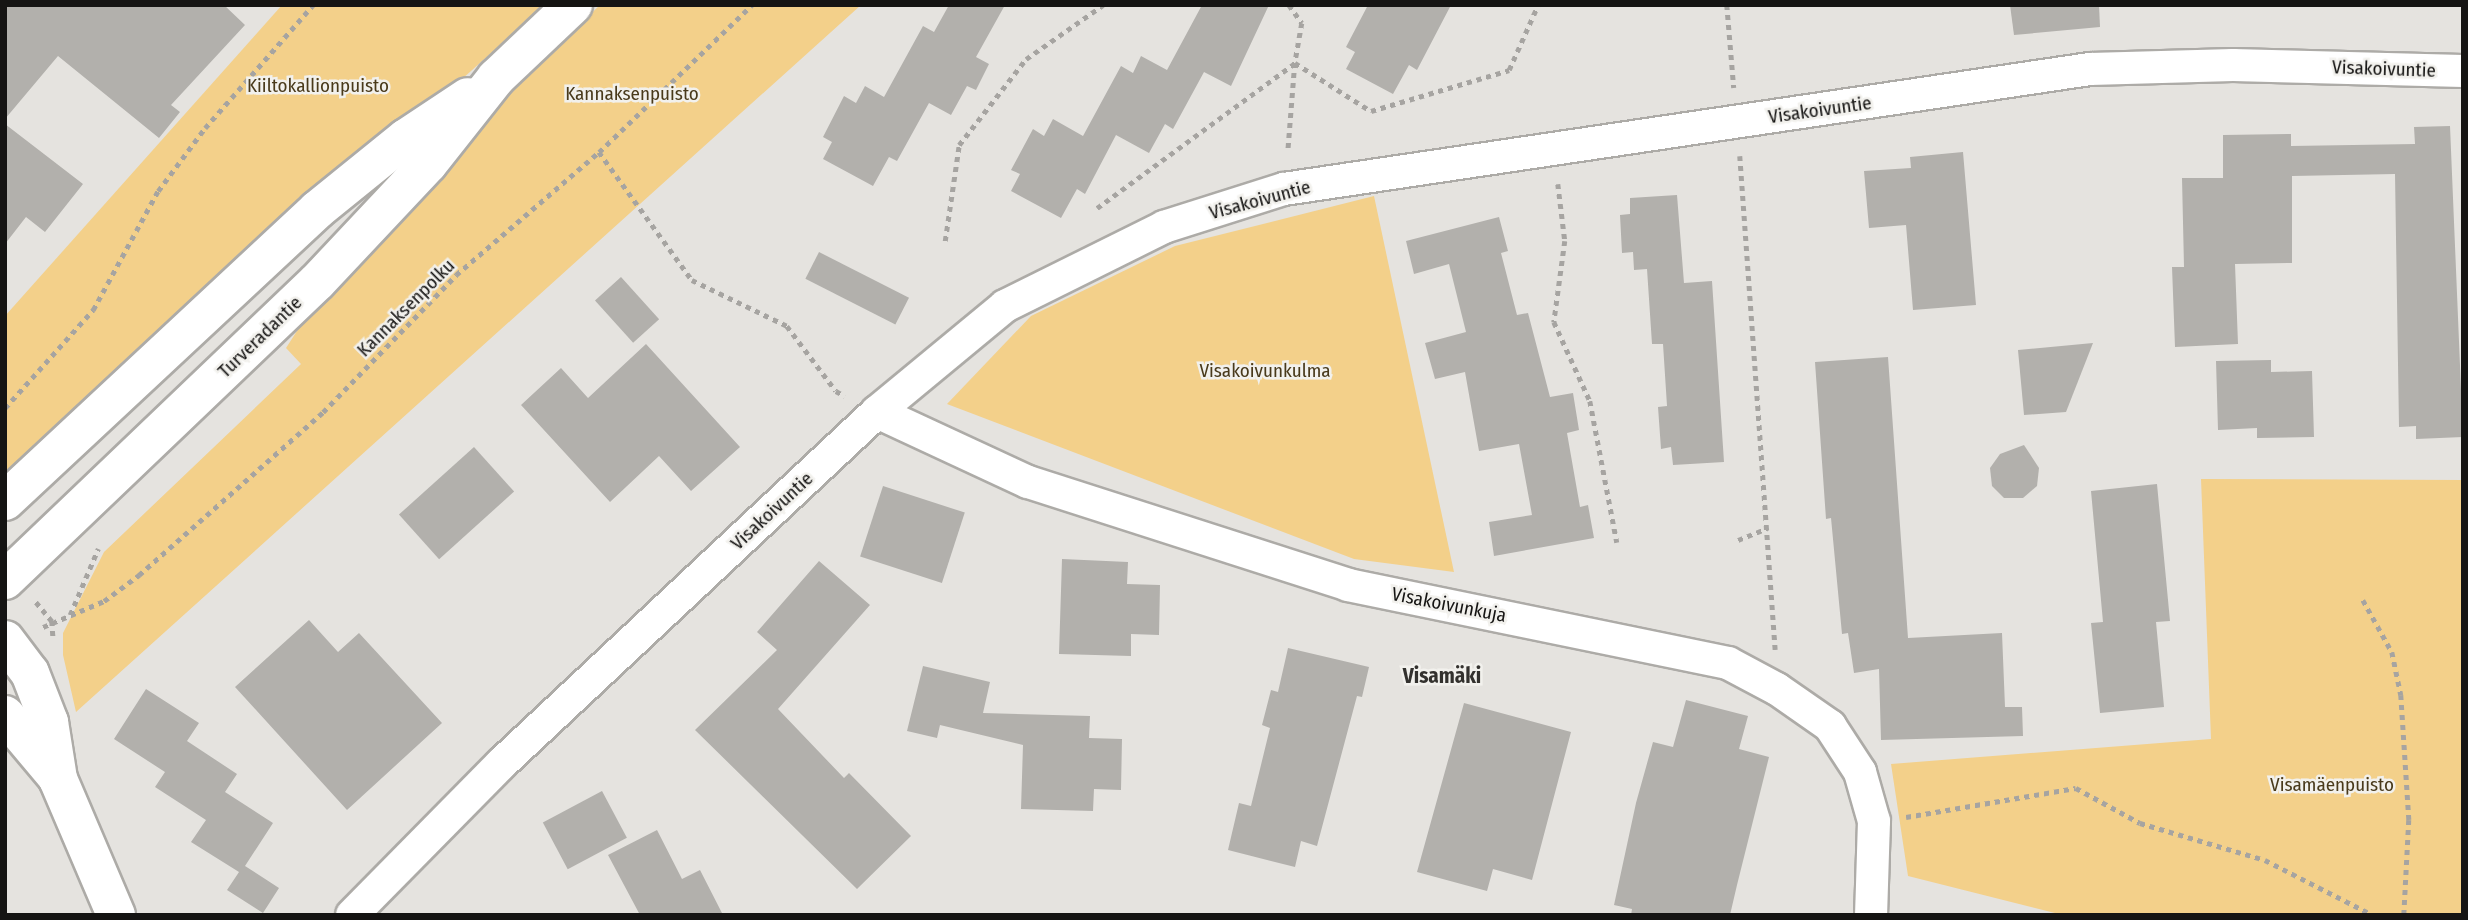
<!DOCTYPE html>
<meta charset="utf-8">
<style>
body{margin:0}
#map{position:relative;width:2468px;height:920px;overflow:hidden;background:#e5e3df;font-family:"Fira Sans Condensed",sans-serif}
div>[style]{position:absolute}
.green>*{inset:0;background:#f3d08a}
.building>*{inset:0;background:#b2b0ac;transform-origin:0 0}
.path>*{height:4.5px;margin-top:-2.25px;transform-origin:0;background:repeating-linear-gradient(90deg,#a6a4a1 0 5px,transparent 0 10px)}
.roads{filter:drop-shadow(2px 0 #adaba7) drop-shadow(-2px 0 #adaba7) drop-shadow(0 2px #adaba7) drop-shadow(0 -2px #adaba7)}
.street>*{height:32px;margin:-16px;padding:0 16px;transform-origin:16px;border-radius:16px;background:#fff}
.secondary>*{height:38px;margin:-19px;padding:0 19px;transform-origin:19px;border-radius:19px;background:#fff}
span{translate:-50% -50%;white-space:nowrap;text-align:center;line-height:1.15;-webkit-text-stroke:5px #f2f1ed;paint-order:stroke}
.street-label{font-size:19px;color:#151413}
.park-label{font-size:19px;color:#493a1b}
.neighbourhood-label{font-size:21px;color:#33312e;font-weight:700}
.frame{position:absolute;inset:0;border:7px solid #151413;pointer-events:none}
</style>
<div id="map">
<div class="green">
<div style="clip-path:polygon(282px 5px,545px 5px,5px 486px,5px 316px)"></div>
<div style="clip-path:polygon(600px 5px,861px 5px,76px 712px,63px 655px,63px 633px,104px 552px,301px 364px,286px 348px,324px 289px,494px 106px)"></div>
<div style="clip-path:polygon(1374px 196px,1454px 572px,1354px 559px,947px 404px,1031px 316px,1175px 246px)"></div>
<div style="clip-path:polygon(2201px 479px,2463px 480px,2463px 915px,2063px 915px,1908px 876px,1891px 764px,2211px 739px)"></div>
</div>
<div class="building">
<div style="clip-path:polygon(5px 5px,224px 5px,245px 25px,171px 105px,180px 112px,159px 138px,58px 56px,5px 119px)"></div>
<div style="clip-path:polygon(949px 5px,1005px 5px,976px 57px,989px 64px,976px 90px,967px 86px,951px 115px,929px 103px,897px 161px,889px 157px,873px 186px,823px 159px,832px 142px,823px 137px,844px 96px,856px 103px,865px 86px,884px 97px,923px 26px,934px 32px)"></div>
<div style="clip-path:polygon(1202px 5px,1269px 5px,1231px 86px,1204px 72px,1173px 129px,1165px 124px,1149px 153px,1116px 135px,1085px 194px,1077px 189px,1061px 218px,1011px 191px,1020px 174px,1011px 170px,1033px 129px,1044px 136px,1053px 119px,1083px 136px,1121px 66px,1133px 73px,1141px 56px,1167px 70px)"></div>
<div style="clip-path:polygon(1368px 5px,1451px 5px,1417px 70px,1409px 65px,1393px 94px,1346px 69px,1355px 52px,1346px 47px)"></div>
<div style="clip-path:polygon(2010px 5px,2099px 5px,2100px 27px,2014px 35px)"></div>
<div style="clip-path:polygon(5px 124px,83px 184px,45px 232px,26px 217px,5px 244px)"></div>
<div style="clip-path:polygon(2450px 126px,2463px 437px,2416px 439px,2416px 426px,2399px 427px,2395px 174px,2292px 176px,2292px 263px,2235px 264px,2238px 344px,2175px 347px,2172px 267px,2184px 267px,2182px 178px,2223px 178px,2223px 135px,2291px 134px,2291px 146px,2415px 144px,2414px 127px)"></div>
<div style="clip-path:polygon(1963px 152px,1976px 305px,1913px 310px,1906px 225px,1869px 228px,1864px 171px,1911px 168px,1910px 157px)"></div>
<div style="clip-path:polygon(1677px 195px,1684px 283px,1712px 281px,1724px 462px,1673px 465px,1671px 447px,1661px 449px,1658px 407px,1667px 406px,1663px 344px,1652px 344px,1647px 269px,1634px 270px,1633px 252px,1622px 253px,1620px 215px,1630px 214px,1630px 198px)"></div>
<div style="clip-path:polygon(1499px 217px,1508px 251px,1501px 253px,1517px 315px,1528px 313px,1550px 397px,1573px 393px,1579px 430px,1567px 433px,1580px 507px,1588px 505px,1594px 538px,1494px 556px,1489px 522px,1532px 515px,1519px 444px,1479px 451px,1465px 372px,1435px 379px,1425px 343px,1466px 332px,1449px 264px,1414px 274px,1406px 241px)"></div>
<div style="left:819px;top:252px;width:101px;height:30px;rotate:27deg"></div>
<div style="left:621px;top:277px;width:57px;height:35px;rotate:48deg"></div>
<div style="clip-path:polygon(2093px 343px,2066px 412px,2024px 415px,2018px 350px)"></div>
<div style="clip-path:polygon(646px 344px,740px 447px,691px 491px,659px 456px,610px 502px,521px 405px,561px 368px,588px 398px)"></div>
<div style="clip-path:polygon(1888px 357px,1908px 638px,2002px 633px,2005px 707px,2022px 707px,2023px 736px,1881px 740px,1879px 669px,1854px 673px,1848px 633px,1842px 634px,1831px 518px,1826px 519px,1815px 362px)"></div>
<div style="clip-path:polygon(2271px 360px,2271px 372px,2312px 371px,2314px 437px,2257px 438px,2257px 428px,2218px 430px,2216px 361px)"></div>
<div style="clip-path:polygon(2024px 445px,2039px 468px,2037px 486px,2023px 498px,2004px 498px,1992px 486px,1990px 468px,2000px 454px)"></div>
<div style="left:474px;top:447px;width:60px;height:101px;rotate:48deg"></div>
<div style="clip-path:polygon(2157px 484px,2170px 621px,2156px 622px,2164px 707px,2100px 713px,2091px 623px,2103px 622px,2091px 491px)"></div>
<div style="left:883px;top:486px;width:86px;height:74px;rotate:18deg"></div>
<div style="clip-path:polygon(1062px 559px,1128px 562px,1127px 584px,1160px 585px,1159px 635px,1131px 634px,1131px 656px,1059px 654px)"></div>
<div style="clip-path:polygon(819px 561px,870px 605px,778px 709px,844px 778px,849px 773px,911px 836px,857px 889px,695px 730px,777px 650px,757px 632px)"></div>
<div style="clip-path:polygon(309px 620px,338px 652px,359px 633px,442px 723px,347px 810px,235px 687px)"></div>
<div style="clip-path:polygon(1288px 648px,1369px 667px,1362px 697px,1357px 696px,1317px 846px,1301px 841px,1295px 867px,1228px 850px,1239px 803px,1251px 806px,1270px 728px,1262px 725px,1271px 690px,1278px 692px)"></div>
<div style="clip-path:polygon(923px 666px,990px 682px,983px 713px,1090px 716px,1089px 738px,1122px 739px,1121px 790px,1094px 789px,1093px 811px,1021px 809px,1023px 745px,940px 725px,937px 738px,907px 731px)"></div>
<div style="clip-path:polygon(146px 689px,199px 723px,187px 741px,237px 774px,225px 792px,273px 823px,245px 866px,279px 888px,263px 913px,227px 890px,239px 872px,191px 842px,206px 820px,155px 787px,165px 772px,114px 739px)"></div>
<div style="clip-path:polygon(1686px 700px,1748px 716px,1739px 749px,1769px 757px,1737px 885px,1730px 915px,1631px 915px,1632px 909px,1614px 905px,1636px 803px,1653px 742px,1673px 747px)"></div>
<div style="clip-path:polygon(1464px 703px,1571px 732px,1532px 880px,1493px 869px,1487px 891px,1417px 872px)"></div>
<div style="left:602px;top:791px;width:53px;height:67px;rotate:62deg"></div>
<div style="clip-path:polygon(657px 830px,682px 879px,700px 870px,723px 915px,640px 915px,608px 855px)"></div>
</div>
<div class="path">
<div style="left:1289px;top:5px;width:22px;rotate:54deg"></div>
<div style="left:1302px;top:23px;width:41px;rotate:99.9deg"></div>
<div style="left:1295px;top:63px;width:90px;rotate:32.3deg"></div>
<div style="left:1371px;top:111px;width:144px;rotate:-16.5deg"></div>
<div style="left:1509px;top:70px;width:71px;rotate:-66deg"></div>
<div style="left:1727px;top:5px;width:83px;rotate:85.2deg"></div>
<div style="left:599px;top:152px;width:158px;rotate:54deg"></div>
<div style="left:692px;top:280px;width:106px;rotate:25.8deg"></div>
<div style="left:787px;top:326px;width:81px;rotate:53deg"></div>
<div style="left:836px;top:391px;width:10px;rotate:29deg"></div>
<div style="left:1740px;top:156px;width:495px;rotate:85.9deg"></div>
<div style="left:1558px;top:184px;width:57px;rotate:83deg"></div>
<div style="left:1565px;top:241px;width:82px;rotate:97.7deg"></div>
<div style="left:1554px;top:322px;width:87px;rotate:65.5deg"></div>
<div style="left:1590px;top:401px;width:144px;rotate:79.2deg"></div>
<div style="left:1097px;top:208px;width:245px;rotate:-36.2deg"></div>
<div style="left:1295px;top:63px;width:89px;rotate:94.5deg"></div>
<div style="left:945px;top:241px;width:97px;rotate:-81.7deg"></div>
<div style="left:959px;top:145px;width:109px;rotate:-52.1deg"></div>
<div style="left:1026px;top:59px;width:94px;rotate:-35deg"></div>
<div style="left:5px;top:408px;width:132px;rotate:-48.1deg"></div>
<div style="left:93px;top:310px;width:136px;rotate:-61.4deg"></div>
<div style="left:158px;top:191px;width:79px;rotate:-53.3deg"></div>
<div style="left:205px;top:128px;width:164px;rotate:-48.7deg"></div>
<div style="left:1738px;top:540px;width:32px;rotate:-22deg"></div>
<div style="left:2363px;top:600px;width:60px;rotate:60.9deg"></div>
<div style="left:2392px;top:652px;width:44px;rotate:78.2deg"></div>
<div style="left:2401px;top:695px;width:125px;rotate:86.3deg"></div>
<div style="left:2409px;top:820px;width:95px;rotate:93deg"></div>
<div style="left:36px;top:602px;width:25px;rotate:50deg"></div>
<div style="left:52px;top:621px;width:15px;rotate:86deg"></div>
<div style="left:70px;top:615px;width:72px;rotate:-67deg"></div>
<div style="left:43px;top:627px;width:66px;rotate:-23.1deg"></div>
<div style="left:104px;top:601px;width:44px;rotate:-36.6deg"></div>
<div style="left:139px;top:575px;width:246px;rotate:-41.5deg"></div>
<div style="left:323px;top:412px;width:191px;rotate:-45.8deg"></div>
<div style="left:456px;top:275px;width:189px;rotate:-40.7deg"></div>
<div style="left:599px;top:152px;width:212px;rotate:-43.9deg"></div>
<div style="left:1906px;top:817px;width:172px;rotate:-9.7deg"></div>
<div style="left:2076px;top:788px;width:73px;rotate:28.7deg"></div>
<div style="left:2140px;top:823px;width:130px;rotate:16.5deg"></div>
<div style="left:2265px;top:860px;width:121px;rotate:27deg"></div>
</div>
<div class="roads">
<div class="street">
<div style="left:877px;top:412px;width:166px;rotate:24.9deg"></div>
<div style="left:1028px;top:482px;width:336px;rotate:17.8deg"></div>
<div style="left:1348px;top:585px;width:388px;rotate:11.6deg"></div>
<div style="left:1728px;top:663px;width:55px;rotate:28deg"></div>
<div style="left:1777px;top:689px;width:65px;rotate:34.9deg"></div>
<div style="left:1830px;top:726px;width:55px;rotate:56.9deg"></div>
<div style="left:1860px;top:772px;width:51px;rotate:74.1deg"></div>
<div style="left:1874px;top:821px;width:94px;rotate:91.8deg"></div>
<div style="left:352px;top:915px;width:212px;rotate:-45.4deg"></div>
<div style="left:501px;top:764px;width:515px;rotate:-43.11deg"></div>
<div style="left:877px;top:412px;width:166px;rotate:-39.6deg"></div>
<div style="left:1005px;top:306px;width:178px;rotate:-26.4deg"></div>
<div style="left:1164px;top:227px;width:126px;rotate:-17.6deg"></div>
<div style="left:1284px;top:189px;width:815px;rotate:-8.47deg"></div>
<div style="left:2090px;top:69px;width:143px;rotate:-1.6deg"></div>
<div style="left:2233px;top:65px;width:230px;rotate:1.5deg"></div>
</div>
<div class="secondary">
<div style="left:5px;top:501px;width:427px;rotate:-43deg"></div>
<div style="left:317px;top:210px;width:114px;rotate:-39deg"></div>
<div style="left:406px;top:138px;width:74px;rotate:-33.5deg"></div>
<div style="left:5px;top:580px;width:431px;rotate:-43.7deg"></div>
<div style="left:317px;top:282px;width:162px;rotate:-46.8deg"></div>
<div style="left:428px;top:164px;width:110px;rotate:-51.7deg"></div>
<div style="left:496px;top:78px;width:106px;rotate:-43.5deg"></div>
<div style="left:5px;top:640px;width:41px;rotate:52.9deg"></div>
<div style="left:30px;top:673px;width:53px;rotate:68.8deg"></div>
<div style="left:49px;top:722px;width:58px;rotate:81deg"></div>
<div style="left:58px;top:779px;width:148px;rotate:66.9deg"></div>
<div style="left:5px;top:715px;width:81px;rotate:50deg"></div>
</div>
</div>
<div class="street-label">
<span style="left:2384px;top:69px;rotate:2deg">Visakoivuntie</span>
<span style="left:1820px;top:110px;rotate:-8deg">Visakoivuntie</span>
<span style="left:1260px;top:200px;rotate:-15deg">Visakoivuntie</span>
<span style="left:406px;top:308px;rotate:-45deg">Kannaksenpolku</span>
<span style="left:260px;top:337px;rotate:-44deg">Turveradantie</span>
<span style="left:772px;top:511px;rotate:-43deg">Visakoivuntie</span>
<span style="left:1449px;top:605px;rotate:11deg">Visakoivunkuja</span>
</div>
<div class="park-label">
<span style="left:318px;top:86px">Kiiltokallionpuisto</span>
<span style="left:632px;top:94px">Kannaksenpuisto</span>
<span style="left:1265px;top:371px">Visakoivunkulma</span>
<span style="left:2332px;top:785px">Visamäenpuisto</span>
</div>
<div class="neighbourhood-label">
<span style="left:1442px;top:676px">Visamäki</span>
</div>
<div class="frame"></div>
</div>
